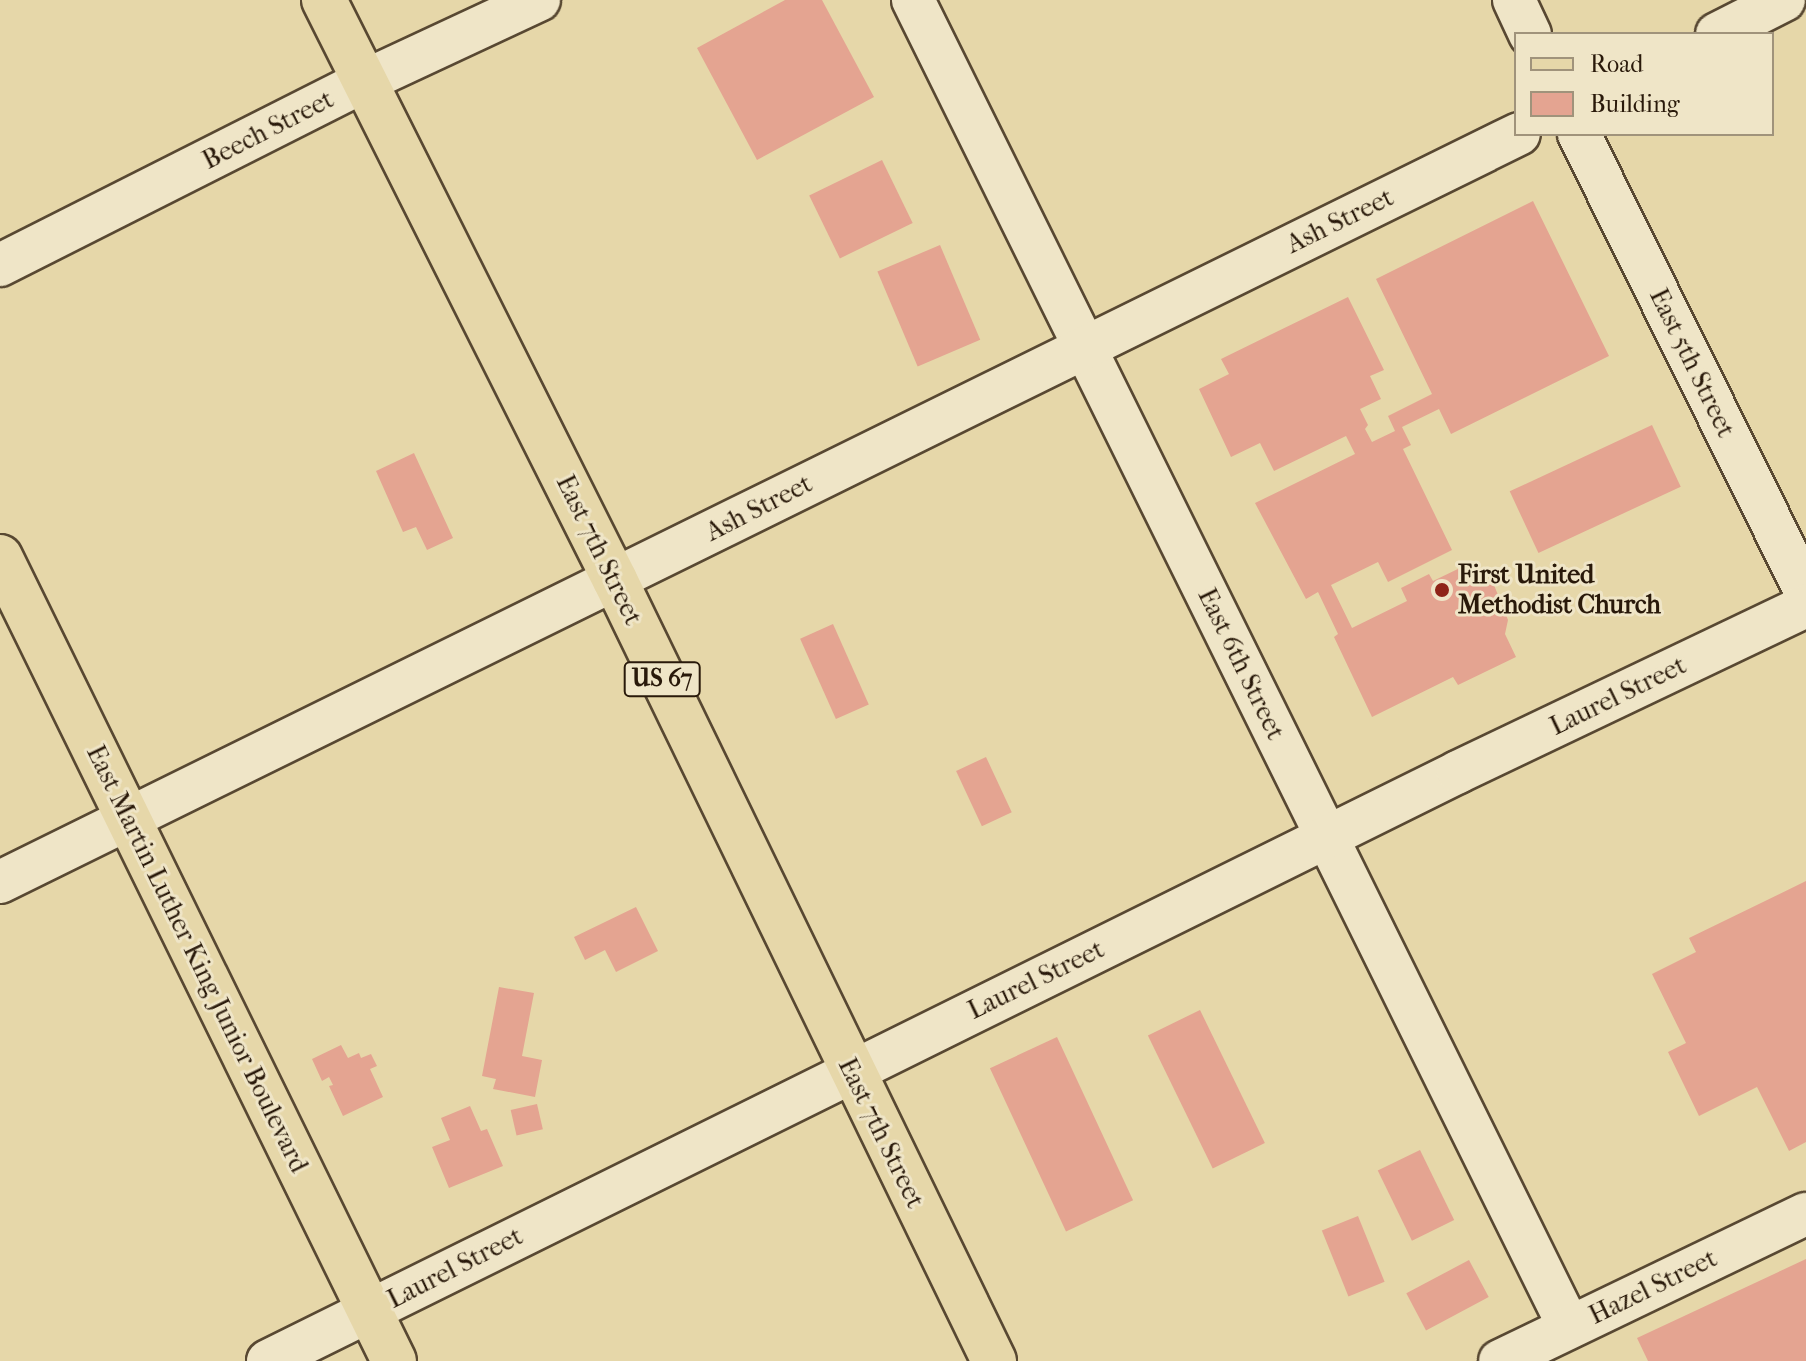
<!DOCTYPE html>
<style>
body{margin:0}
#map{position:relative;width:1806px;height:1361px;overflow:hidden;background:#e6d7a9;font-family:"IM FELL French Canon",serif}
div>[style]{position:absolute}
.building>*{inset:0;background:#e4a491;transform-origin:0 0}
.roads{filter:drop-shadow(2px 0 #584832) drop-shadow(-2px 0 #584832) drop-shadow(0 2px #584832) drop-shadow(0 -2px #584832)}
.minor>*{height:42px;margin:-21px;padding:0 21px;transform-origin:21px;border-radius:21px;background:#efe5c7}
.major>*{height:44px;margin:-22px;padding:0 22px;transform-origin:22px;border-radius:22px;background:#e6d7a9}
.dots>*{width:22px;height:22px;translate:-50% -50%;box-sizing:border-box;border:4px solid #efe5c7;border-radius:50%}
span{translate:-50% -50%;white-space:nowrap;text-align:center;line-height:1.15;-webkit-text-stroke:6px #efe5c7;paint-order:stroke}
.shield-label span{padding:2px 6px;background:#efe5c7;border:2px solid;border-radius:6px;-webkit-text-stroke-width:0}
.shield-label{font-size:24px;color:#29190a;font-weight:700}
.street-label{font-size:26px;color:#29190a}
.poi-label{font-size:26px;color:#29190a;font-weight:700}
.left{translate:0 -50%;text-align:left}
.legend{position:absolute;left:1514px;top:32px;width:260px;height:104px;box-sizing:border-box;background:#efe5c7;border:2px solid #a0937b;margin:0;padding:10px 14px;list-style:none;font-size:24px;color:#29190a}
.legend li{display:flex;align-items:center;gap:16px;height:40px}
.legend b{width:40px;border:2px solid #a0937b}
</style>
<div id="map">
<div class="building">
<div style="clip-path:polygon(785px 0,822px 0,874px 97px,757px 160px,697px 48px)"></div>
<div style="left:882px;top:160px;width:70px;height:81px;rotate:64deg"></div>
<div style="clip-path:polygon(1533px 201px,1609px 356px,1451px 434px,1439px 409px,1402px 427px,1411px 445px,1403px 449px,1452px 550px,1388px 582px,1378px 562px,1331px 585px,1352px 628px,1407px 601px,1401px 588px,1429px 574px,1433px 581px,1462px 567px,1479px 582px,1494px 585px,1508px 620px,1505px 634px,1516px 657px,1458px 685px,1453px 677px,1372px 717px,1334px 637px,1338px 634px,1318px 592px,1306px 599px,1255px 503px,1355px 454px,1346px 436px,1274px 471px,1260px 443px,1231px 457px,1199px 389px,1229px 374px,1221px 359px,1348px 297px,1384px 370px,1370px 376px,1381px 399px,1360px 409px,1368px 425px,1365px 429px,1372px 442px,1395px 431px,1388px 416px,1432px 394px,1376px 279px)"></div>
<div style="left:940px;top:245px;width:103px;height:68px;rotate:67deg"></div>
<div style="left:1652px;top:425px;width:68px;height:157px;rotate:65deg"></div>
<div style="clip-path:polygon(414px 453px,453px 538px,427px 550px,416px 527px,403px 532px,376px 471px)"></div>
<div style="left:833px;top:624px;width:88px;height:36px;rotate:66deg"></div>
<div style="left:986px;top:757px;width:61px;height:33px;rotate:65deg"></div>
<div style="clip-path:polygon(1806px 881px,1806px 1142px,1789px 1151px,1757px 1087px,1699px 1116px,1668px 1052px,1686px 1043px,1652px 974px,1696px 952px,1689px 938px)"></div>
<div style="clip-path:polygon(636px 907px,658px 951px,616px 972px,605px 950px,585px 960px,574px 937px)"></div>
<div style="clip-path:polygon(499px 987px,534px 993px,522px 1056px,542px 1060px,535px 1097px,493px 1089px,496px 1079px,482px 1076px)"></div>
<div style="left:1200px;top:1010px;width:148px;height:58px;rotate:64deg"></div>
<div style="left:1057px;top:1037px;width:180px;height:74px;rotate:65deg"></div>
<div style="clip-path:polygon(341px 1045px,348px 1058px,359px 1053px,361px 1058px,371px 1054px,377px 1066px,370px 1069px,383px 1097px,343px 1116px,329px 1086px,333px 1085px,329px 1077px,322px 1081px,312px 1059px)"></div>
<div style="left:537px;top:1104px;width:26px;height:27px;rotate:77deg"></div>
<div style="clip-path:polygon(470px 1106px,481px 1131px,487px 1129px,503px 1166px,449px 1188px,432px 1147px,450px 1140px,441px 1118px)"></div>
<div style="left:1420px;top:1150px;width:78px;height:47px;rotate:64deg"></div>
<div style="left:1358px;top:1216px;width:71px;height:39px;rotate:68deg"></div>
<div style="clip-path:polygon(1806px 1259px,1806px 1361px,1648px 1361px,1637px 1338px)"></div>
<div style="left:1469px;top:1260px;width:42px;height:71px;rotate:62deg"></div>
</div>
<div class="roads">
<div class="minor">
<div style="left:913px;top:0;width:1480px;rotate:63.69deg"></div>
<div style="left:1514px;top:0;width:38px;rotate:65deg"></div>
<div style="left:1717px;top:34px;width:75px;rotate:-26.9deg"></div>
<div style="left:1579px;top:134px;width:511px;rotate:63.64deg"></div>
<div style="left:0;top:265px;width:409px;rotate:-26.8deg"></div>
<div style="left:365px;top:81px;width:192px;rotate:-25deg"></div>
<div style="left:0;top:882px;width:1693px;rotate:-26.22deg"></div>
<div style="left:268px;top:1361px;width:1328px;rotate:-26.33deg"></div>
<div style="left:1458px;top:772px;width:386px;rotate:-25.5deg"></div>
<div style="left:1500px;top:1361px;width:339px;rotate:-25.7deg"></div>
</div>
<div class="major">
<div style="left:324px;top:0;width:649px;rotate:63.36deg"></div>
<div style="left:615px;top:580px;width:868px;rotate:64.11deg"></div>
<div style="left:0;top:557px;width:895px;rotate:63.89deg"></div>
</div>
</div>
<div class="dots">
<div style="left:1442px;top:590px;background:#8f2418"></div>
</div>
<div class="shield-label">
<span style="left:662px;top:679px">US 67</span>
</div>
<div class="street-label">
<span style="left:268px;top:130px;rotate:-27deg">Beech Street</span>
<span style="left:1340px;top:221px;rotate:-26deg">Ash Street</span>
<span style="left:1692px;top:363px;rotate:64deg">East 5th Street</span>
<span style="left:759px;top:508px;rotate:-27deg">Ash Street</span>
<span style="left:599px;top:550px;rotate:64deg">East 7th Street</span>
<span style="left:1241px;top:664px;rotate:64deg">East 6th Street</span>
<span style="left:1618px;top:696px;rotate:-26deg">Laurel Street</span>
<span style="left:197px;top:959px;rotate:64deg">East Martin Luther King Junior Boulevard</span>
<span style="left:1036px;top:980px;rotate:-26deg">Laurel Street</span>
<span style="left:881px;top:1133px;rotate:64deg">East 7th Street</span>
<span style="left:455px;top:1268px;rotate:-27deg">Laurel Street</span>
<span style="left:1653px;top:1287px;rotate:-26deg">Hazel Street</span>
</div>
<div class="poi-label">
<span class="left" style="left:1458px;top:590px">First United<br>Methodist Church</span>
</div>
<ul class="legend">
<li><b style="height:10px;background:#e6d7a9"></b>Road</li>
<li><b style="height:22px;background:#e4a491"></b>Building</li>
</ul>
</div>
